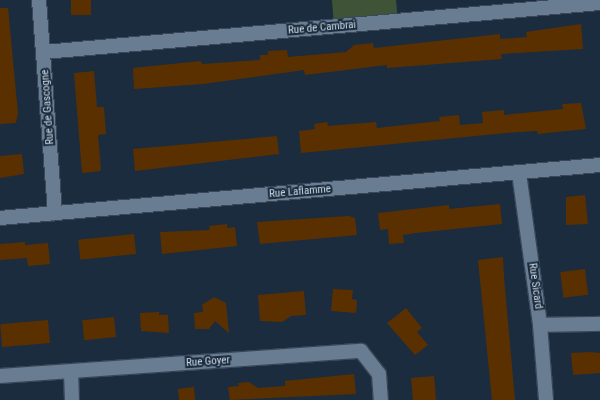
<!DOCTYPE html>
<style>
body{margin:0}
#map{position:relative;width:600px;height:400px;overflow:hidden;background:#1a2c3e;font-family:"Roboto Condensed",sans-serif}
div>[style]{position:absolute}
.green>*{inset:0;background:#3f5437}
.building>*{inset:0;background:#5b3000;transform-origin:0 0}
.roads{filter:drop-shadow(1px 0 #394758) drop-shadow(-1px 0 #394758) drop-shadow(0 1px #394758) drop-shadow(0 -1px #394758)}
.minor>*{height:14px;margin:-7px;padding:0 7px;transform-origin:7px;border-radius:7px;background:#687c92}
span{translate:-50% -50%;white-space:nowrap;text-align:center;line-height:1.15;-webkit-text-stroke:4px #1a2c3e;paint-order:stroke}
.street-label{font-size:11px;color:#d1dce8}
</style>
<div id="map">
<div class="green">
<div style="clip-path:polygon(332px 0,396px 0,398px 21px,334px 27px)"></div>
</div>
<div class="building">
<div style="left:71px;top:0;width:20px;height:15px"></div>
<div style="clip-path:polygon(0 8px,8px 8px,18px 113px,16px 123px,0 124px)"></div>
<div style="clip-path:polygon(581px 24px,583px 49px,501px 54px,502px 59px,387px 68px,387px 65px,305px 75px,304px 70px,203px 84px,134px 89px,133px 68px,201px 61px,202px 64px,260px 60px,260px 55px,268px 55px,268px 51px,287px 50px,288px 57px,346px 52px,354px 45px,373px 43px,374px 48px,500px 34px,500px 39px,527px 37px,526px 32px)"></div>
<div style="clip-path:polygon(94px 71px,97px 107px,104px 107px,106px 134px,98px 135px,101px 171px,82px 173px,74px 73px)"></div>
<div style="clip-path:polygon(581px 103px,586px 129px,538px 134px,537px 131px,506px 133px,301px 153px,299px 131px,315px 129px,314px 124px,327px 122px,328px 126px,376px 122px,377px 128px,440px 121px,439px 117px,459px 115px,460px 125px,483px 123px,482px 112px,504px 110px,504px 115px,563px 109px,562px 104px)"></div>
<div style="clip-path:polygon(277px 136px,279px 154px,135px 171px,133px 149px)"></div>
<div style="clip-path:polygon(22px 154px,24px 174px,0 178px,0 156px)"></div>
<div style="clip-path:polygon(585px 195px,588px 224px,566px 225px,566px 197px)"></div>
<div style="clip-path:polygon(500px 204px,502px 224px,416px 233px,403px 235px,404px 243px,389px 244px,388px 229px,380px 230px,378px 213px,449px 205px,449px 209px)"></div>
<div style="clip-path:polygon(349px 216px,355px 218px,357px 235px,260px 244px,257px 222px)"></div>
<div style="clip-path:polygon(227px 224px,227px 228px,235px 227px,237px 246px,162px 254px,160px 232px,210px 230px,209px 226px)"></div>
<div style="left:134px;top:234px;width:20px;height:56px;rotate:84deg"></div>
<div style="clip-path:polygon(25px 242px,25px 245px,48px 243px,50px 264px,28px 266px,27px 258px,0 260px,0 244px)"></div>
<div style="clip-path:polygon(503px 257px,504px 277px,515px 400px,492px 400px,478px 260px)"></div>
<div style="left:585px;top:269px;width:26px;height:25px;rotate:83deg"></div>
<div style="clip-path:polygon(333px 289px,353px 290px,352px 299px,357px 300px,356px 313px,331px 311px)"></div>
<div style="clip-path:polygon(304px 291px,306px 315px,291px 316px,282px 322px,260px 321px,258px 295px)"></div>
<div style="clip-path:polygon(214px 297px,226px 303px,229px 333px,215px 321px,209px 329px,195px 329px,194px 313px,203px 312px,202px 305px)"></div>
<div style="clip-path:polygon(406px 308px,422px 328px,417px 332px,428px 345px,415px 355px,387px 323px)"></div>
<div style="clip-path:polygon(159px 312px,159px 315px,168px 315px,169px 333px,141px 331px,140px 313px)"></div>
<div style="left:114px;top:317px;width:20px;height:32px;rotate:84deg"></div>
<div style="left:48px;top:320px;width:23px;height:48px;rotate:85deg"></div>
<div style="clip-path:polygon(590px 352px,600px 353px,600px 373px,573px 375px,571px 353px)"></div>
<div style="clip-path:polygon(354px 374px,356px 394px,230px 400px,228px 387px,239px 386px,238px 383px,249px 382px,258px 388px,285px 386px,285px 381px)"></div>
<div style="left:434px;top:376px;width:24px;height:23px;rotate:85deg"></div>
<div style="clip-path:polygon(194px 387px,195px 400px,179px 400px,178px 389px)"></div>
</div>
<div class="roads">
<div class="minor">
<div style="left:39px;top:0;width:214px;rotate:85.7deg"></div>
<div style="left:44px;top:52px;width:558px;rotate:-5.04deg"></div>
<div style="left:519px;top:173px;width:153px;rotate:82.1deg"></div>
<div style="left:540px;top:325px;width:75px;rotate:85.4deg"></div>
<div style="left:0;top:218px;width:602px;rotate:-5.05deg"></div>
<div style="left:540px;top:325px;width:60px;rotate:-1deg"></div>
<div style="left:71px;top:372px;width:28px;rotate:88deg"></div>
<div style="left:0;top:376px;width:362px;rotate:-4deg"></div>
<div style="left:361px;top:351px;width:29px;rotate:52deg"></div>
<div style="left:379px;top:374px;width:26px;rotate:86deg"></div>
</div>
</div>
<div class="street-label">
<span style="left:322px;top:28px;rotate:-5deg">Rue de Cambrai</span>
<span style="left:48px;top:107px;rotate:-94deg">Rue de Gascogne</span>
<span style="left:300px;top:192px;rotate:-5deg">Rue Laflamme</span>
<span style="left:535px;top:286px;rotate:82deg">Rue Sicard</span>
<span style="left:208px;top:362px;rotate:-4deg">Rue Goyer</span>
</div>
</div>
